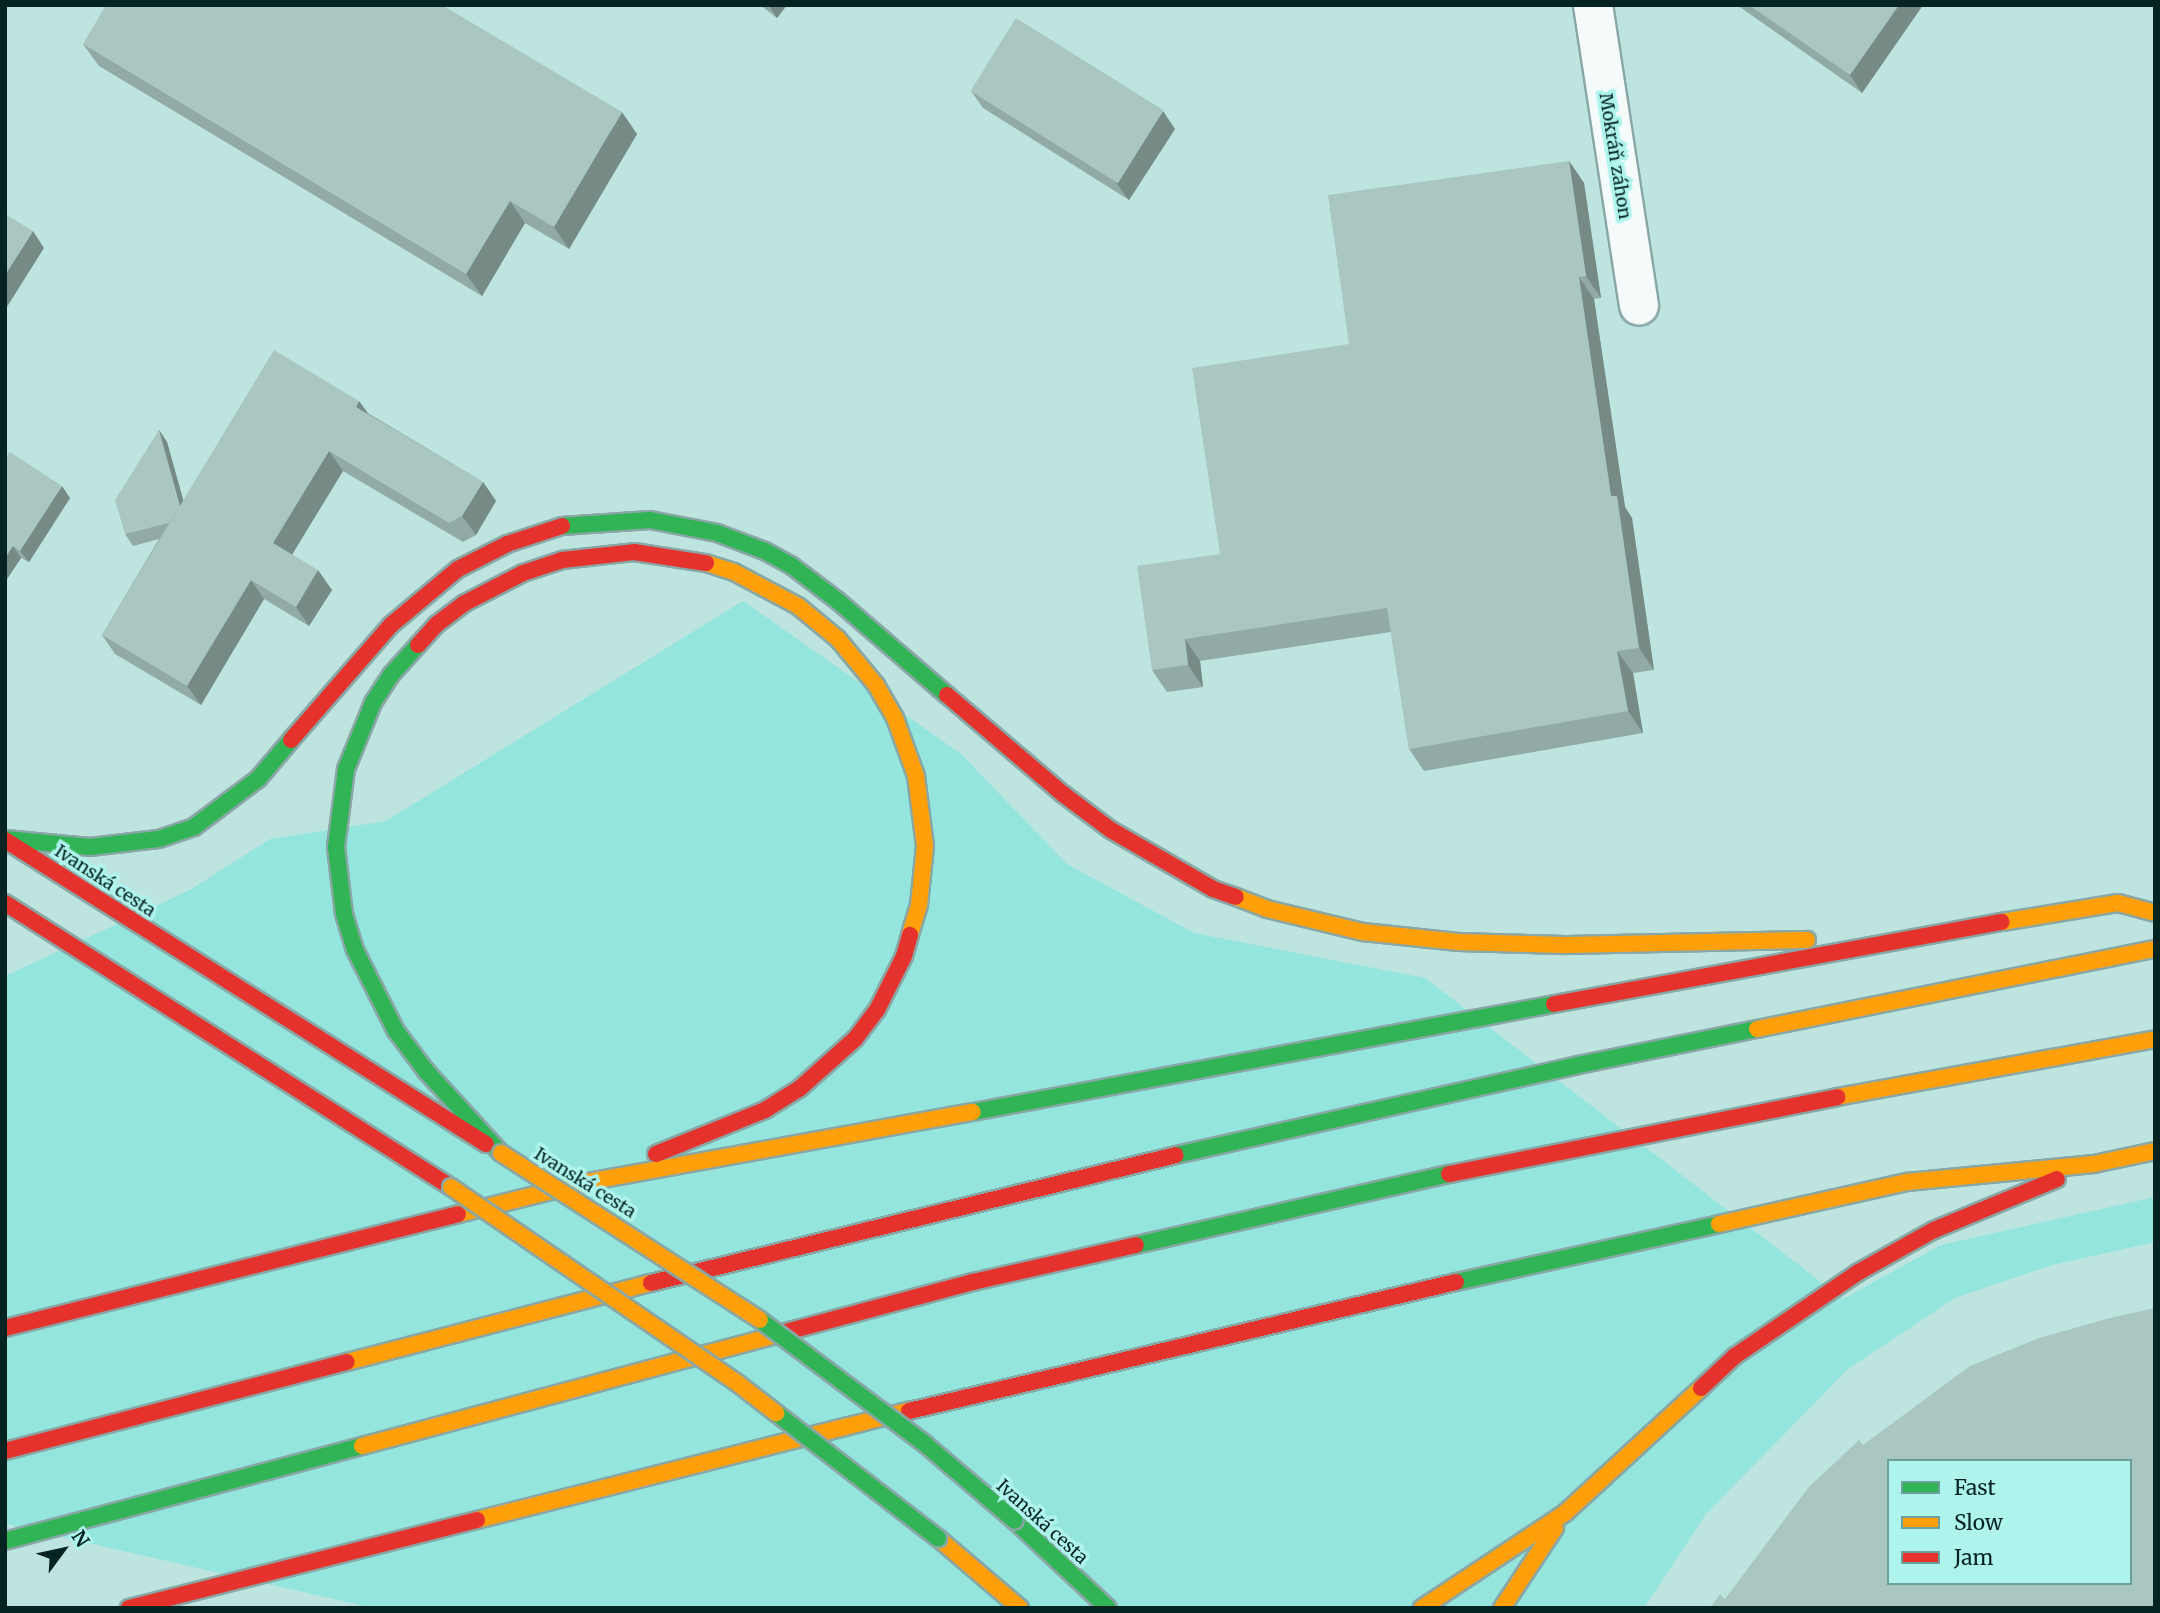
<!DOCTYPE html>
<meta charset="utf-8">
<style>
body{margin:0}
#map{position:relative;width:2160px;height:1613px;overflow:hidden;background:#bee4e0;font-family:Merriweather,serif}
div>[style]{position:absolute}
.green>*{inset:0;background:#93e5dd}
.roads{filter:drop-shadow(2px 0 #89a7a4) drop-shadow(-2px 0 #89a7a4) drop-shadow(0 2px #89a7a4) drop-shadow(0 -2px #89a7a4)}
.street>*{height:38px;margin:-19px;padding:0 19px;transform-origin:19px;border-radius:19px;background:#f5fbfa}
.fast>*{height:16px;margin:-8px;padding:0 8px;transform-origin:8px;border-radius:8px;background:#30b455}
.slow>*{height:16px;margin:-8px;padding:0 8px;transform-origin:8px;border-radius:8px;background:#ff9f0a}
.jam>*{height:16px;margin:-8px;padding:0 8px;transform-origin:8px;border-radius:8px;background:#e5322d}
.bridges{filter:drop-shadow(2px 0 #89a7a4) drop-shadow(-2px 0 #89a7a4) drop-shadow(0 2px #89a7a4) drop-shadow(0 -2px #89a7a4)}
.fast-bridge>*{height:16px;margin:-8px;padding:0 8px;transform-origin:8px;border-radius:8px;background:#30b455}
.slow-bridge>*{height:16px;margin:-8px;padding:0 8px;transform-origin:8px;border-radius:8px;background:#ff9f0a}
.wall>*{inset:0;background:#91aaa5}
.shaded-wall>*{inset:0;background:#768b86}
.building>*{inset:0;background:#a9c6c0;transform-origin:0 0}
span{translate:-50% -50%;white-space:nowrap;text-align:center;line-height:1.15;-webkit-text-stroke:7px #aef4ed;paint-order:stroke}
.street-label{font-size:18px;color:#052321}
.frame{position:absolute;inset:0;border:7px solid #052321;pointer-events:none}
.legend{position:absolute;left:1887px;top:1459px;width:245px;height:126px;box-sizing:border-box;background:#aef4ed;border:2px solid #6aa09b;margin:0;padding:9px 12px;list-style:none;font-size:21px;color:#052321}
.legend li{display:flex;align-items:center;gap:14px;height:35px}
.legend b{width:35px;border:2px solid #6aa09b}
.north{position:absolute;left:28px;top:1515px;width:70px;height:70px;-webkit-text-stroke:5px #aef4ed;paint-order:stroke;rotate:57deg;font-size:19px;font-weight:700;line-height:28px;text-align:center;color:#052321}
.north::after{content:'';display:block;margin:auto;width:24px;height:32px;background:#052321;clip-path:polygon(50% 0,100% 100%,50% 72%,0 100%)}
</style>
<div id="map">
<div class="green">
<div style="clip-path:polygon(743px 601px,961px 754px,1067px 864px,1194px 933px,1425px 978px,1843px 1299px,1941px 1245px,2155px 1197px,2155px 1242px,2052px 1265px,1955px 1298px,1848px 1369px,1706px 1514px,1644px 1608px,369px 1607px,5px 1524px,5px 976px,188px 891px,270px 839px,386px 821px)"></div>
</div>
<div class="roads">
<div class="street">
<div style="left:1593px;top:5px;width:304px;rotate:81.3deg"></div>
</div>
<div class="fast">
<div style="left:562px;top:526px;width:88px;rotate:-3.9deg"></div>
<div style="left:650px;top:520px;width:68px;rotate:11deg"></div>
<div style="left:717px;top:533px;width:51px;rotate:20.6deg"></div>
<div style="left:765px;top:551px;width:31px;rotate:29deg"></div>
<div style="left:792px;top:566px;width:58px;rotate:37.3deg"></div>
<div style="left:838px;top:601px;width:144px;rotate:40.8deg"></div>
<div style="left:418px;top:645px;width:40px;rotate:132deg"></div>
<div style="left:391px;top:675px;width:33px;rotate:123deg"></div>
<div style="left:373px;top:703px;width:71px;rotate:112.2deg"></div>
<div style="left:346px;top:769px;width:79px;rotate:97.3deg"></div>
<div style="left:336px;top:847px;width:67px;rotate:83.2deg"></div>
<div style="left:344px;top:914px;width:38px;rotate:73deg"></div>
<div style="left:355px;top:950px;width:91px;rotate:63.2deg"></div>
<div style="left:396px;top:1031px;width:50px;rotate:53.1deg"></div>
<div style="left:426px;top:1071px;width:111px;rotate:47.6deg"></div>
<div style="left:5px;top:839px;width:85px;rotate:5.4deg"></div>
<div style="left:90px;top:847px;width:69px;rotate:-6.6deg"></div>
<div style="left:159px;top:839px;width:37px;rotate:-19deg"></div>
<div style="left:194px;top:827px;width:80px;rotate:-36.9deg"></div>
<div style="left:258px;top:779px;width:51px;rotate:-49.8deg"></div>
<div style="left:973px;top:1112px;width:591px;rotate:-10.53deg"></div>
<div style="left:1176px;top:1155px;width:412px;rotate:-12.6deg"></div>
<div style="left:1578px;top:1065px;width:183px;rotate:-11.4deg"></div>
<div style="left:1136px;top:1245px;width:321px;rotate:-12.8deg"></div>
<div style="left:1456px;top:1282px;width:269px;rotate:-12.4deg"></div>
<div style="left:1015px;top:1521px;width:127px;rotate:43.1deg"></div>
<div style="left:5px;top:1541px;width:369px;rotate:-14.9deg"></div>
</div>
<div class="slow">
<div style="left:706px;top:563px;width:29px;rotate:18deg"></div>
<div style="left:734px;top:572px;width:72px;rotate:28deg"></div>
<div style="left:798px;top:606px;width:52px;rotate:39.5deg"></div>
<div style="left:838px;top:639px;width:60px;rotate:50.4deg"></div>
<div style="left:876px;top:685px;width:38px;rotate:60deg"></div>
<div style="left:895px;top:718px;width:62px;rotate:70.1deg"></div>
<div style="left:916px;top:776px;width:71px;rotate:82.7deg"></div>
<div style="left:925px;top:846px;width:59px;rotate:95.8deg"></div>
<div style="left:919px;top:905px;width:31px;rotate:107deg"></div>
<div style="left:1236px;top:897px;width:33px;rotate:21deg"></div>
<div style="left:1267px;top:909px;width:99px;rotate:13.5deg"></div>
<div style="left:1363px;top:932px;width:96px;rotate:6deg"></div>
<div style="left:1458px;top:942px;width:106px;rotate:1.6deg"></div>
<div style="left:1564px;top:945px;width:243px;rotate:-1.2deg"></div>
<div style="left:2002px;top:922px;width:118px;rotate:-9.3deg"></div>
<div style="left:2118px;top:903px;width:38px;rotate:15deg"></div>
<div style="left:1757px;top:1029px;width:406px;rotate:-11.4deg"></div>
<div style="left:1837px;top:1097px;width:323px;rotate:-10.3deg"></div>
<div style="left:458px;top:1214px;width:133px;rotate:-13.9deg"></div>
<div style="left:587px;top:1182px;width:392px;rotate:-10.3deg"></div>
<div style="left:1719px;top:1224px;width:193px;rotate:-12.6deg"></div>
<div style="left:1907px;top:1182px;width:188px;rotate:-5.5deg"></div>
<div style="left:2094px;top:1164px;width:62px;rotate:-12deg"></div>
<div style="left:347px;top:1362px;width:314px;rotate:-14.6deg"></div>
<div style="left:362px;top:1446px;width:439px;rotate:-15deg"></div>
<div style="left:477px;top:1520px;width:446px;rotate:-14.2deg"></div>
<div style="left:938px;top:1538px;width:108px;rotate:40.5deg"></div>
<div style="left:1422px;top:1608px;width:172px;rotate:-33.6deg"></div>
<div style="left:1565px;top:1513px;width:185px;rotate:-42.6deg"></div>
<div style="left:1502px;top:1608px;width:96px;rotate:-56.5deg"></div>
</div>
<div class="jam">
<div style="left:418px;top:645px;width:28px;rotate:-48deg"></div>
<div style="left:437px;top:624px;width:35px;rotate:-37deg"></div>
<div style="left:465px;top:603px;width:65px;rotate:-27.3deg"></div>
<div style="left:523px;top:573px;width:41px;rotate:-18.4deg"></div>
<div style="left:562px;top:560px;width:72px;rotate:-6.3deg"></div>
<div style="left:634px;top:552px;width:73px;rotate:8.7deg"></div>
<div style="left:947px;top:695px;width:153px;rotate:40.5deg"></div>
<div style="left:1063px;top:794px;width:60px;rotate:36.9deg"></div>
<div style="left:1111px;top:830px;width:118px;rotate:30deg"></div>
<div style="left:1213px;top:889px;width:24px;rotate:19deg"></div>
<div style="left:291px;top:740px;width:152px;rotate:-49deg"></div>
<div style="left:391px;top:625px;width:87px;rotate:-39.9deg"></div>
<div style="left:458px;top:569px;width:55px;rotate:-27deg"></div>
<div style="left:507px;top:544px;width:58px;rotate:-18.1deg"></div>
<div style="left:5px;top:840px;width:569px;rotate:32.29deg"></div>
<div style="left:5px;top:903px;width:529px;rotate:32.49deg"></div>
<div style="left:1554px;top:1004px;width:455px;rotate:-10.4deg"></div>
<div style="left:656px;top:1154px;width:118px;rotate:-22deg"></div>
<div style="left:765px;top:1110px;width:40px;rotate:-32deg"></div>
<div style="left:799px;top:1089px;width:75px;rotate:-41.8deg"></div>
<div style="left:855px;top:1039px;width:36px;rotate:-53deg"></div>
<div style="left:877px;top:1010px;width:60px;rotate:-63.4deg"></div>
<div style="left:904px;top:956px;width:22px;rotate:-74deg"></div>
<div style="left:1449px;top:1174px;width:396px;rotate:-11.2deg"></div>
<div style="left:651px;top:1283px;width:540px;rotate:-13.7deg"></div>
<div style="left:5px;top:1328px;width:467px;rotate:-14.1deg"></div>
<div style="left:786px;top:1332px;width:194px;rotate:-15deg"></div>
<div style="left:973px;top:1282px;width:167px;rotate:-12.8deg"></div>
<div style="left:1701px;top:1388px;width:47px;rotate:-43.3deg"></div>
<div style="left:1735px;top:1356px;width:148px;rotate:-34.2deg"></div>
<div style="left:1857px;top:1273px;width:88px;rotate:-29.2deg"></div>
<div style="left:1934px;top:1230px;width:133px;rotate:-22.5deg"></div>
<div style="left:909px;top:1411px;width:562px;rotate:-13.27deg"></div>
<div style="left:5px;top:1451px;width:353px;rotate:-14.6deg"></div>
<div style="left:129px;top:1608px;width:359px;rotate:-14.2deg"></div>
</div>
</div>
<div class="bridges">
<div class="fast-bridge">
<div style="left:760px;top:1320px;width:206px;rotate:36.9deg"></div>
<div style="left:925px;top:1444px;width:118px;rotate:40.5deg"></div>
<div style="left:776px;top:1413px;width:205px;rotate:37.7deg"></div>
</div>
<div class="slow-bridge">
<div style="left:501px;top:1153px;width:308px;rotate:32.8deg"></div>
<div style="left:451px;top:1187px;width:345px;rotate:34.4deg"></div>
<div style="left:736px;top:1382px;width:51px;rotate:37.8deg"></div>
</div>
</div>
<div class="wall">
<div style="clip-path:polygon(760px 5px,787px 5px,777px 18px)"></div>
<div style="clip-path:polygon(1737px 5px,1923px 5px,1862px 93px)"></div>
<div style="clip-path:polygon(83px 44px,637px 134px,569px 249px,525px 223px,482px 296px,99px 66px)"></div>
<div style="clip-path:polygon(971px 91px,1175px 129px,1129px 200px,983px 108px)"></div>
<div style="clip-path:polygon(1569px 161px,1584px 183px,1601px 298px,1594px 299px,1625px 507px,1632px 518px,1654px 670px,1633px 673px,1643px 733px,1424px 771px,1409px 749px,1391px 632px,1200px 661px,1203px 687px,1167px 692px,1152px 670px,1220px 554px,1349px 344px)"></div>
<div style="clip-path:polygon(359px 401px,368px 413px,483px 482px,496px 501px,476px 535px,463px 542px,343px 471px,292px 554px,332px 590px,309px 626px,264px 599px,201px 705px,115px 654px,102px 635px,159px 539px,133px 546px,125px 534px,159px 430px,167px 442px,183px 501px)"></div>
<div style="clip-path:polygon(5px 459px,70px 498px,29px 562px,21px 558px,5px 582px)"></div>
</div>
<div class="shaded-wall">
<div style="clip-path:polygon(770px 5px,787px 5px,777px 18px,769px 6px)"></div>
<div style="clip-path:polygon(1899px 5px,1923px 5px,1862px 93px,1850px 75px)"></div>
<div style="clip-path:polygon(1163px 111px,1175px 129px,1129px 200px,1116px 183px)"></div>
<div style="clip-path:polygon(622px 112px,637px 134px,569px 249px,554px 227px)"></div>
<div style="clip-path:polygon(1569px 161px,1584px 183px,1601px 298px,1586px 276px)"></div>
<div style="clip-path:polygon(510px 201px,525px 223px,482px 296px,466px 274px)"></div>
<div style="clip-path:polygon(33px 231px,44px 248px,5px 310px,5px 275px)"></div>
<div style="clip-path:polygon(1579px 277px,1594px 299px,1625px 507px,1632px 518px,1654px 670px,1639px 648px,1611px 496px)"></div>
<div style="clip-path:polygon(359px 401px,373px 421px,356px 407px)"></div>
<div style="clip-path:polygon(159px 430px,167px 442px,192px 531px,183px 520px)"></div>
<div style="clip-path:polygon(329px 451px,343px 471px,287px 563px,273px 543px)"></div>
<div style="clip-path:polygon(483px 482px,496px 501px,476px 535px,462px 516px)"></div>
<div style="clip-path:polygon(62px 486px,70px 498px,29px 562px,20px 551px)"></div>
<div style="clip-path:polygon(13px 546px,21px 558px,5px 582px,5px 558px)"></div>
<div style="clip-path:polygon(318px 570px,332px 590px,309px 626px,296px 607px)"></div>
<div style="clip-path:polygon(251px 580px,264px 599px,201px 705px,187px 686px)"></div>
<div style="clip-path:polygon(1185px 639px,1200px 661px,1203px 687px,1188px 665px)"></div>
<div style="clip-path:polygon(1617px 651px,1633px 673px,1643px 733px,1628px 711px)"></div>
</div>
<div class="building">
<div style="clip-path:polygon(106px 5px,442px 5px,622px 112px,554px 227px,510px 201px,466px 274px,83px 44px)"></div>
<div style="clip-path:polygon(1749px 5px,1899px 5px,1850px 75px)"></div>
<div style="left:1016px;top:18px;width:174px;height:86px;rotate:32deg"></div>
<div style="clip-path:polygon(1569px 161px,1586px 276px,1579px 277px,1611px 496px,1617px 496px,1639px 648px,1617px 651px,1628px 711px,1409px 749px,1387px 608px,1185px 639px,1188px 665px,1152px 670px,1137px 566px,1220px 554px,1192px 368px,1349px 344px,1328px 195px)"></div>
<div style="clip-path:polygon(5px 214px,33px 231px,5px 275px)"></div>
<div style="clip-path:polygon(274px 350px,359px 401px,356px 407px,483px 482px,462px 516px,449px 523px,329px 451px,273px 543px,318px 570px,296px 607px,251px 580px,187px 686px,102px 635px)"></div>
<div style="clip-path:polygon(159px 430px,180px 506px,169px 523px,125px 534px,115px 500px)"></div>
<div style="clip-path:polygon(10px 452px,62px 486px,20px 551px,13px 546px,5px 558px,5px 459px)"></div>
<div style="clip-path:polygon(evenodd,2155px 1308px,2155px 1608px,1710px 1608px,1720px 1594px,1725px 1599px,1808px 1488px,1859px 1440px,1863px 1445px,1970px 1366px,2039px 1338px,2110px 1318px,2155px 1308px,1889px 1461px,2130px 1461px,2130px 1583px,1889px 1583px,1889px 1461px)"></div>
</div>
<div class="street-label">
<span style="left:1615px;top:156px;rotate:81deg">Mokráň záhon</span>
<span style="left:105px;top:881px;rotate:33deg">Ivanská cesta</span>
<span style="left:585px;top:1183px;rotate:32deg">Ivanská cesta</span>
<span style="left:1042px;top:1522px;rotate:42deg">Ivanská cesta</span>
</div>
<div class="frame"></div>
<ul class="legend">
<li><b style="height:9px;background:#30b455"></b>Fast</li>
<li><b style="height:9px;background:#ff9f0a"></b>Slow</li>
<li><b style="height:9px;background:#e5322d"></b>Jam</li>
</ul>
<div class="north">N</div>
</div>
